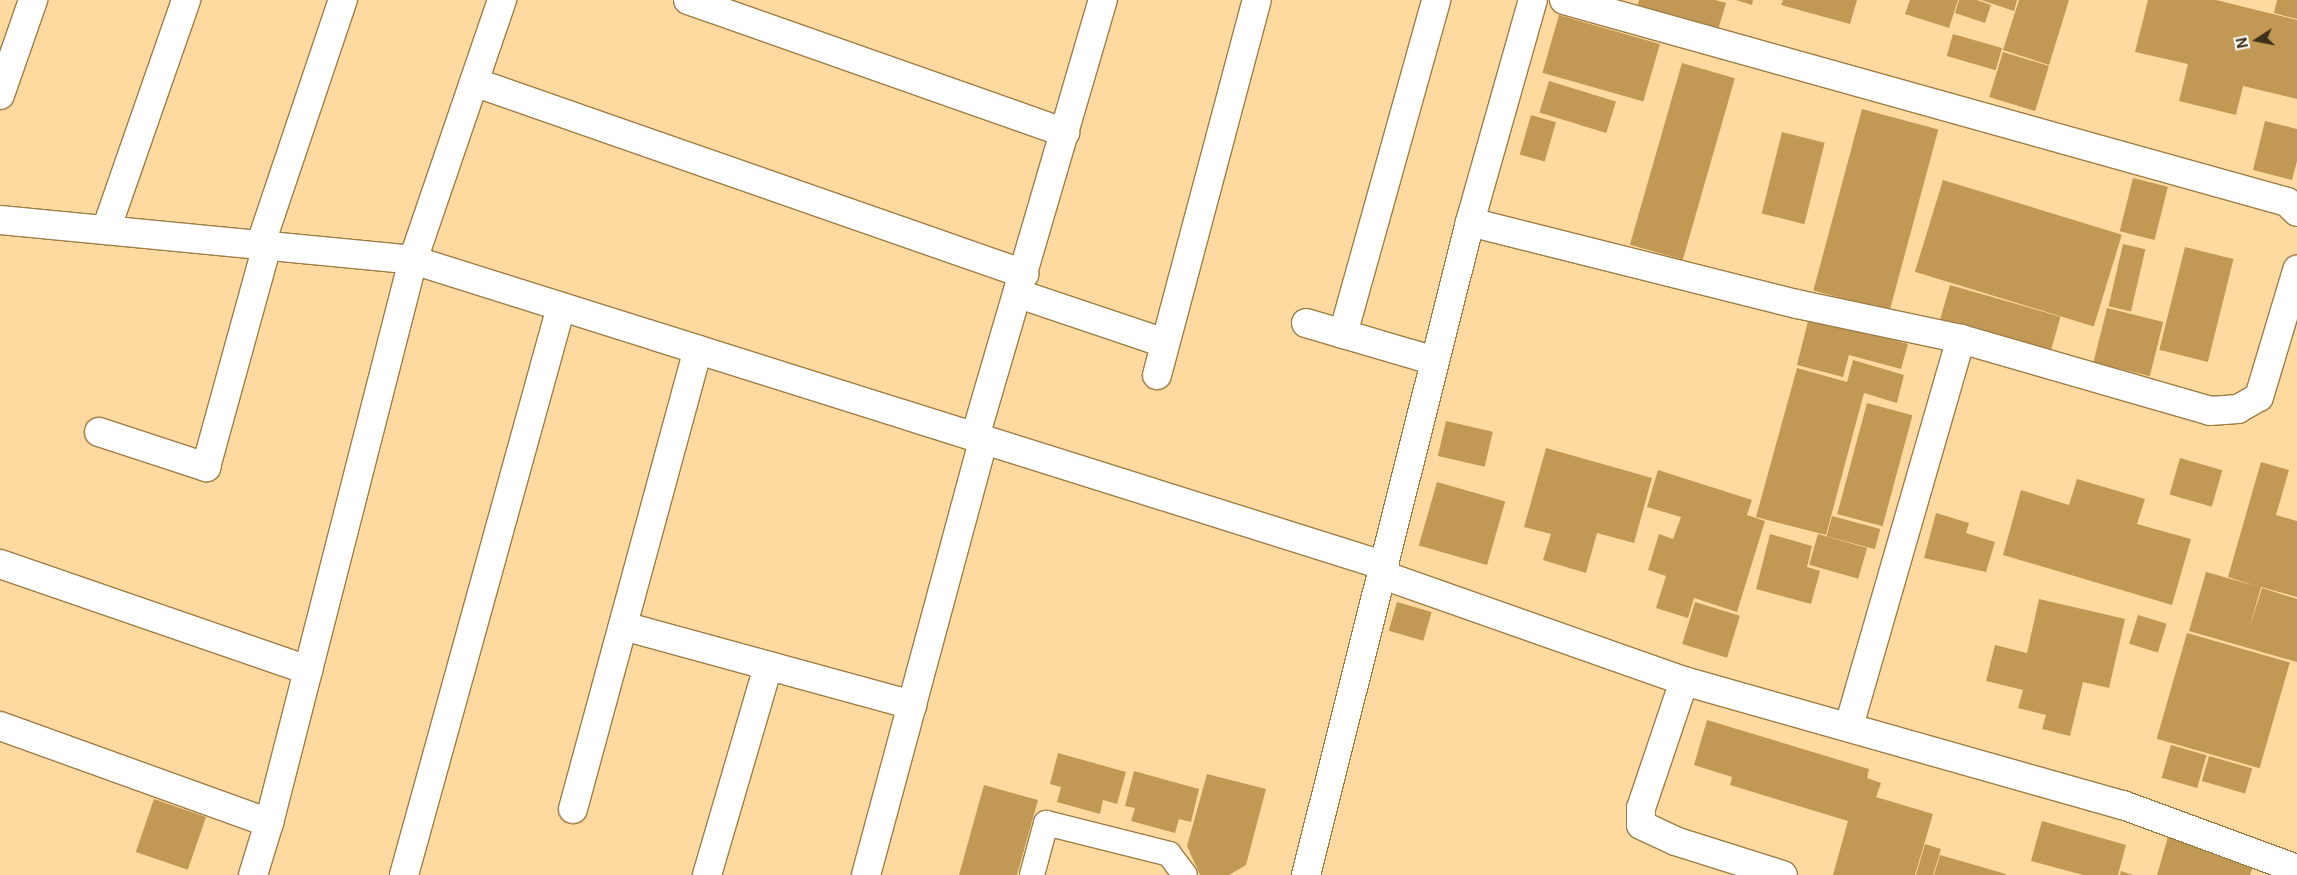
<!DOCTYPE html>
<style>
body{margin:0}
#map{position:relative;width:2297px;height:875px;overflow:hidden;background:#fedaa0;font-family:Inter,sans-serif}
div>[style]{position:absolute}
.building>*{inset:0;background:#c29954;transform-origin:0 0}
.roads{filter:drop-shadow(1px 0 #9e7d45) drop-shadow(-1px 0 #9e7d45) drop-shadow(0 1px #9e7d45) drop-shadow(0 -1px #9e7d45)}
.pedestrian>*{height:24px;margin:-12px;padding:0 12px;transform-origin:12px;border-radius:12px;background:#fff}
.minor>*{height:28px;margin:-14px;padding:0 14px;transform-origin:14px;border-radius:14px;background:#fff}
span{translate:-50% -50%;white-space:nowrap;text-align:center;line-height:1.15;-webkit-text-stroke:4px #fff;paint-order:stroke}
.north{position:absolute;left:2232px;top:15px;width:50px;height:50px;-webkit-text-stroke:4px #fff;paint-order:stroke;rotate:259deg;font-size:14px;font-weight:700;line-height:20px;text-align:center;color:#3e3018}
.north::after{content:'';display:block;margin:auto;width:18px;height:22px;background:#3e3018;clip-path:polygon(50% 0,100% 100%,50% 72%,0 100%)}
</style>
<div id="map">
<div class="building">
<div style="clip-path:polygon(1639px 0,1715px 0,1726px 3px,1718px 30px,1637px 8px)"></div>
<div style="clip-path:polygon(1736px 0,1753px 0,1752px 5px)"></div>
<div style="clip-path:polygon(1783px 0,1857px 0,1850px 24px,1781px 5px)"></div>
<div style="clip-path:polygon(1910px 0,1958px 0,1949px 28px,1905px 14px)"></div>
<div style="clip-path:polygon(1959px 0,1977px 0,1991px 5px,1985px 23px,1955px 13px)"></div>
<div style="clip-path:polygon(1981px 0,2017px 0,2014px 11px)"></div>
<div style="clip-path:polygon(2019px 0,2069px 0,2049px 65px,2003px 50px)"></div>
<div style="clip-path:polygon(2148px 0,2216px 0,2297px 20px,2297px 99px,2243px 86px,2236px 115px,2179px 101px,2188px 64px,2135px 52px)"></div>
<div style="clip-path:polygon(2277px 0,2297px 0,2297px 19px,2274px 13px)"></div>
<div style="left:1559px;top:15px;width:105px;height:60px;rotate:16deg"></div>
<div style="left:1953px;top:34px;width:51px;height:23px;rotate:16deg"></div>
<div style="left:2003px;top:52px;width:48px;height:47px;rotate:17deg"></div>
<div style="left:1682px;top:63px;width:55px;height:189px;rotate:16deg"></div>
<div style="left:1549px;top:81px;width:70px;height:33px;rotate:17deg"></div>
<div style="left:1862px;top:109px;width:79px;height:188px;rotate:15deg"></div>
<div style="left:1531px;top:115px;width:26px;height:41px;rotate:16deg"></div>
<div style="clip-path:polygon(2265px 121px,2297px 129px,2297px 161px,2292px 180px,2253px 170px)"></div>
<div style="left:1782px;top:132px;width:44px;height:84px;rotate:14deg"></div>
<div style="left:2133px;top:178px;width:36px;height:55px;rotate:14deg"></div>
<div style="left:1943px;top:180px;width:187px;height:96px;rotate:17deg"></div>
<div style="left:2123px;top:244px;width:23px;height:64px;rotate:13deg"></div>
<div style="left:2185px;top:247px;width:50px;height:106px;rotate:14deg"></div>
<div style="left:1950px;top:285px;width:115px;height:45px;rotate:16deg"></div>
<div style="left:2107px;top:308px;width:58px;height:56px;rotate:14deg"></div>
<div style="clip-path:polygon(1809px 317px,1908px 344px,1901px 369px,1849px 355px,1843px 377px,1797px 365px)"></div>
<div style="clip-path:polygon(1853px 360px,1904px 375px,1897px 403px,1864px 393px,1826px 535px,1756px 517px,1797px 368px,1847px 382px)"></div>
<div style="left:1867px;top:403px;width:47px;height:115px;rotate:15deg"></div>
<div style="left:1446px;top:421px;width:48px;height:36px;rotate:13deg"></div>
<div style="clip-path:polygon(1546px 448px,1652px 478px,1634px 543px,1597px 533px,1586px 573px,1543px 560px,1551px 534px,1524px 527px)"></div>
<div style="left:2180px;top:458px;width:44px;height:38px;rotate:16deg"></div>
<div style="clip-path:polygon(2261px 462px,2289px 470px,2276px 515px,2297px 521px,2297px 597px,2261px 587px,2249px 629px,2262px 588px,2297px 599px,2297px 662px,2189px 631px,2206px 572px,2256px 586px,2228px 577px)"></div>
<div style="clip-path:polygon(1658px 470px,1752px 500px,1747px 515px,1765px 521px,1737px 612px,1694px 598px,1688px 618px,1656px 608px,1666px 576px,1648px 570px,1659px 534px,1673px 539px,1681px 517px,1647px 507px)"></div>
<div style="clip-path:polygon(2077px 479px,2145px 499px,2137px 524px,2191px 539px,2172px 605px,2003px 555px,2021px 490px,2069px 505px)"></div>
<div style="left:1437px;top:482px;width:71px;height:66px;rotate:16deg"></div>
<div style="clip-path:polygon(1936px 513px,1969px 523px,1966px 533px,1995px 542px,1986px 572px,1924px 558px)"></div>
<div style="left:1832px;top:516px;width:50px;height:21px;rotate:15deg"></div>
<div style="clip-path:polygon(1770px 534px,1812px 546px,1807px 567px,1820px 571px,1811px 604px,1756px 589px)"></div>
<div style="left:1818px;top:534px;width:51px;height:32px;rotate:16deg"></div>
<div style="clip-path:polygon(2039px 599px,2125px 619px,2109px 688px,2083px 682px,2070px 736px,2042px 729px,2046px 715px,2018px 708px,2023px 690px,1986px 681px,1995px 645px,2027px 653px)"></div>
<div style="left:1397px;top:602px;width:36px;height:30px;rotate:16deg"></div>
<div style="left:1695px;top:602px;width:47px;height:44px;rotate:17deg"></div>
<div style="left:2138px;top:615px;width:30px;height:30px;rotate:17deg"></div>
<div style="left:2187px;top:633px;width:107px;height:110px;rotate:16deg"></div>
<div style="clip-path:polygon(1707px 720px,1869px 769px,1867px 778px,1881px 783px,1876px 797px,1933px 814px,1915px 875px,1833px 875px,1848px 821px,1730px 785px,1732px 777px,1694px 765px)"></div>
<div style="left:2171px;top:745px;width:37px;height:34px;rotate:16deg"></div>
<div style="clip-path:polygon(1058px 753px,1126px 772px,1117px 804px,1103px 800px,1100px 814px,1057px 802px,1061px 787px,1050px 784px)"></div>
<div style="left:2209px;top:756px;width:45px;height:26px;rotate:16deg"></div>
<div style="clip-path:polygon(1134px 771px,1199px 789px,1191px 822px,1179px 819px,1175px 833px,1131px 821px,1135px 808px,1125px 806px)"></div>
<div style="clip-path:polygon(1207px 774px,1266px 789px,1246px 865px,1229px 875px,1200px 875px,1187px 846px)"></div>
<div style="clip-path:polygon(984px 785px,1038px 800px,1017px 875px,959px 875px)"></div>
<div style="left:154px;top:799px;width:55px;height:56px;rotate:19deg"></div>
<div style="clip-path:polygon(2042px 821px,2126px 845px,2118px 875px,2083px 875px,2031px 861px)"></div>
<div style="clip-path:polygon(2168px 837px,2254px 864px,2250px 875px,2157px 875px)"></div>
<div style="clip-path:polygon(1925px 844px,1941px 849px,1933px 875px,1916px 875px)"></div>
<div style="clip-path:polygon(1940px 855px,2006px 874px,2006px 875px,1934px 875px)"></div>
<div style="clip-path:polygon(2121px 871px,2133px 875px,2120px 875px)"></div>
</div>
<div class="roads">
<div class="pedestrian">
<div style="left:1032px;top:875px;width:54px;rotate:-74.9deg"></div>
<div style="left:1046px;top:823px;width:127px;rotate:14.1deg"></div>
<div style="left:1169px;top:854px;width:26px;rotate:53deg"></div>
</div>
<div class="minor">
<div style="left:688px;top:0;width:400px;rotate:19.4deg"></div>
<div style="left:1564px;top:0;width:751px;rotate:15.61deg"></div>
<div style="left:2287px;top:202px;width:14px;rotate:45deg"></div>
<div style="left:474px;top:82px;width:583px;rotate:19.24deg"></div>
<div style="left:0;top:95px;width:101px;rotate:-70.8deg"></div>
<div style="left:0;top:220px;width:415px;rotate:5.5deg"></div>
<div style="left:413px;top:260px;width:1019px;rotate:17.47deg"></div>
<div style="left:1470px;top:222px;width:337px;rotate:14.1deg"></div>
<div style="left:1797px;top:304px;width:168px;rotate:12deg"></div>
<div style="left:1961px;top:339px;width:259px;rotate:16.1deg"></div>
<div style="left:2210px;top:411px;width:28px;rotate:-4deg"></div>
<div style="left:2238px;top:409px;width:24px;rotate:-30deg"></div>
<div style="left:2259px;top:397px;width:133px;rotate:-73.3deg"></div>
<div style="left:106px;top:230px;width:244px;rotate:-70.8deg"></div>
<div style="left:260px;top:246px;width:260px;rotate:-71.4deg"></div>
<div style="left:1019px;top:294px;width:154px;rotate:18.6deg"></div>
<div style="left:1306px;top:323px;width:134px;rotate:16.4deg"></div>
<div style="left:1343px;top:334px;width:347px;rotate:-74.4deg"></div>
<div style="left:1157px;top:375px;width:388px;rotate:-75.1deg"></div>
<div style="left:99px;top:432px;width:113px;rotate:18.1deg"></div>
<div style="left:206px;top:467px;width:229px;rotate:-74.6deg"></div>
<div style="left:975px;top:437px;width:455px;rotate:-73.7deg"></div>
<div style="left:0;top:564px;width:326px;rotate:19deg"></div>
<div style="left:1383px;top:575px;width:319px;rotate:19.4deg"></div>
<div style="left:1684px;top:681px;width:456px;rotate:15.8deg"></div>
<div style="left:2123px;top:805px;width:185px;rotate:20.2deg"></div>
<div style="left:623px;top:626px;width:300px;rotate:15.3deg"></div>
<div style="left:1684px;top:681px;width:134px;rotate:108.7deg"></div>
<div style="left:1641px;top:808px;width:17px;rotate:90deg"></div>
<div style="left:1641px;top:825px;width:38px;rotate:25deg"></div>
<div style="left:1675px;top:841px;width:113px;rotate:17.5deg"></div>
<div style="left:0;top:726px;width:286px;rotate:19.8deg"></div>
<div style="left:1849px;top:726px;width:403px;rotate:-73.9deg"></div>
<div style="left:573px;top:809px;width:476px;rotate:-74.8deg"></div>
<div style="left:253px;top:875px;width:54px;rotate:-72.9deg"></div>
<div style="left:269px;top:823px;width:581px;rotate:-75.65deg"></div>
<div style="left:413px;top:260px;width:275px;rotate:-71.1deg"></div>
<div style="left:404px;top:875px;width:589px;rotate:-74.55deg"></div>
<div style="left:707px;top:875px;width:218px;rotate:-73.7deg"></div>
<div style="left:866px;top:875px;width:450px;rotate:-74.9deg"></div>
<div style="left:1306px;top:875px;width:673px;rotate:-75.9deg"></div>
<div style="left:1470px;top:222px;width:231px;rotate:-74.2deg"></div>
</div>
</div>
<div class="north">N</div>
</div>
